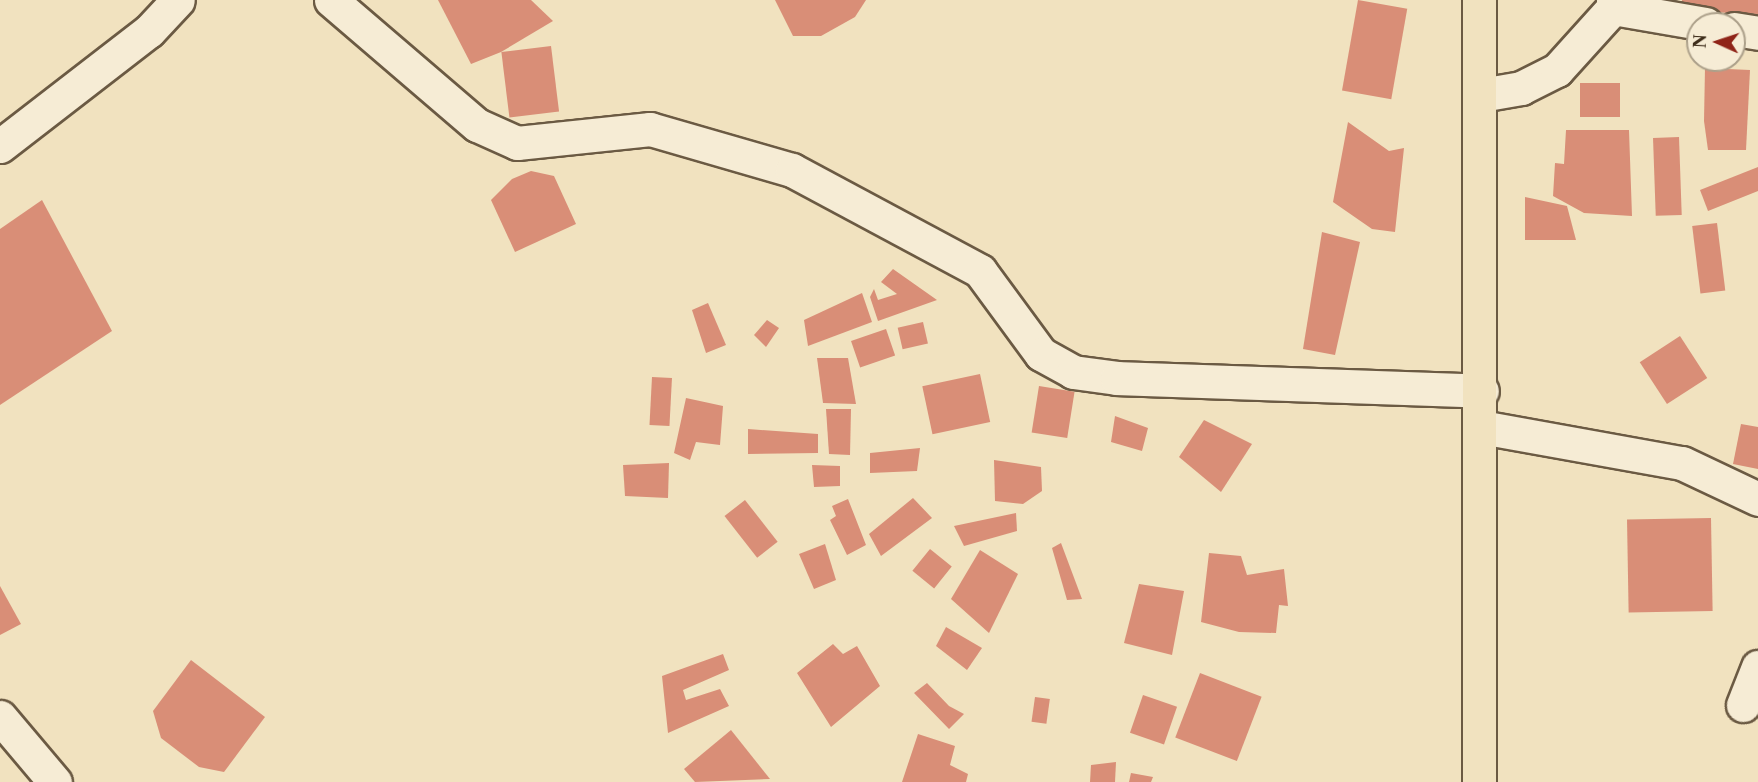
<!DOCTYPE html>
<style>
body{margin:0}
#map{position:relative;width:1758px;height:782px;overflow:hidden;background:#f1e2bf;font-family:"Libre Caslon Text",serif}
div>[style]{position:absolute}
.building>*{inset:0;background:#d98e77;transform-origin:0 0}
.roads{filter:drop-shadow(2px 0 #6b5a43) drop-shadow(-2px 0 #6b5a43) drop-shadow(0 2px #6b5a43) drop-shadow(0 -2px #6b5a43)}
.minor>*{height:33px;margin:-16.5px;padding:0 16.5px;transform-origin:16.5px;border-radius:16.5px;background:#f6ecd5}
.primary>*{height:33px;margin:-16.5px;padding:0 16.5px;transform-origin:16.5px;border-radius:16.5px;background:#f1e2bf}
span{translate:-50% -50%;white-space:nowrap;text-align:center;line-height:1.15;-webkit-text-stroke:5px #f6ecd5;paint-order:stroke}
.north{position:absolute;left:1686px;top:12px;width:60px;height:60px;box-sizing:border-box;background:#f6ecd5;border:2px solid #aca08a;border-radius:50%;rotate:273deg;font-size:16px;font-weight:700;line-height:24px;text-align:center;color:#3e2d1a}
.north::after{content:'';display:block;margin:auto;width:21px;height:27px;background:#8f2418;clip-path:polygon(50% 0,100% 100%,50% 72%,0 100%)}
</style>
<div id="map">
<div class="building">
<div style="clip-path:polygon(438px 0,531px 0,553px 21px,501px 52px,471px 64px)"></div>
<div style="clip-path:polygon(775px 0,866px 0,855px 17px,821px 36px,793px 36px)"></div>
<div style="left:1358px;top:0;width:50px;height:92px;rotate:10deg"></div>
<div style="clip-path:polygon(1682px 0,1758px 0,1758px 14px,1682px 11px)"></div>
<div style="left:551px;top:46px;width:66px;height:50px;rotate:83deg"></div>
<div style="clip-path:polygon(1705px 68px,1750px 70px,1746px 150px,1708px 150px,1704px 121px)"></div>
<div style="left:1620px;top:83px;width:34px;height:40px;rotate:90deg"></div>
<div style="clip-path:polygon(1348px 122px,1389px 151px,1404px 148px,1395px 232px,1372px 229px,1333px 202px)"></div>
<div style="clip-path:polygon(1566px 130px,1629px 130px,1632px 216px,1584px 213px,1553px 196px,1555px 163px,1564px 164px)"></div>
<div style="left:1679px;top:137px;width:78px;height:26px;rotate:88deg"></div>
<div style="clip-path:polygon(1758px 167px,1758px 191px,1708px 211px,1700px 190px)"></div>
<div style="clip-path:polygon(531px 171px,554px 176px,576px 224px,515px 252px,491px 200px,512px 179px)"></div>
<div style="clip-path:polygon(1525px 197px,1567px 206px,1576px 240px,1525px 240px)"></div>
<div style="clip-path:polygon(42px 200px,112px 331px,0 405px,0 229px)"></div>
<div style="left:1717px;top:223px;width:68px;height:25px;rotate:83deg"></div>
<div style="clip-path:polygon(1322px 232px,1360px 242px,1335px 355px,1303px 349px)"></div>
<div style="clip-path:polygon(893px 269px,937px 300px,878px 321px,870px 297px,874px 289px,878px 300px,897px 294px,881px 282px)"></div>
<div style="clip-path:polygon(862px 293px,872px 322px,808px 346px,804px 320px)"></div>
<div style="clip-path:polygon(708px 303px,726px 345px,706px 353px,692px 310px)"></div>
<div style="clip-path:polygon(767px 320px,779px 328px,766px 347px,754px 335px)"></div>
<div style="left:923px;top:322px;width:22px;height:26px;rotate:77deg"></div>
<div style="left:886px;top:329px;width:28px;height:37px;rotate:71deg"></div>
<div style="left:1680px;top:336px;width:50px;height:48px;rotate:57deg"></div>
<div style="clip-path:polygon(817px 358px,848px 358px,856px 404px,823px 403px)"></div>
<div style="left:980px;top:374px;width:49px;height:59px;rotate:78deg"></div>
<div style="left:652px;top:377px;width:20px;height:48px;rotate:3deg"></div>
<div style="left:1039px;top:386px;width:36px;height:47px;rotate:9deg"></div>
<div style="clip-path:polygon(686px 398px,723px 406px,720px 445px,696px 442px,690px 460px,674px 453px)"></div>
<div style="clip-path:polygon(826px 409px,851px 409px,850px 455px,829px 454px)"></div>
<div style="clip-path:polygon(1115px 416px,1148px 428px,1142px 451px,1111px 442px)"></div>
<div style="clip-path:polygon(1204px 420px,1252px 444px,1221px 492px,1179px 457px)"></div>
<div style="clip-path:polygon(1741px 424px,1758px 427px,1758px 469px,1733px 464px)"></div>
<div style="clip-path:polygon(748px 429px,818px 434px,818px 453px,748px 454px)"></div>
<div style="clip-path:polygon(920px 448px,917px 471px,870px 473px,870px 453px)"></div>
<div style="clip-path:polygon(994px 460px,1041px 467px,1042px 491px,1023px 504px,995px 501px)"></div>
<div style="clip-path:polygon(669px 463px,668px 498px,625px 496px,623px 465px)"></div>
<div style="clip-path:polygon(812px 465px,840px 466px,840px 486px,814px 487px)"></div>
<div style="clip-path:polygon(913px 498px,932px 518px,881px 556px,869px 534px)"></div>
<div style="clip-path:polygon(848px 499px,866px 545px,847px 555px,830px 520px,836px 516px,832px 506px)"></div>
<div style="left:745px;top:500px;width:53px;height:26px;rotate:52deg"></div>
<div style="clip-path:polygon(1016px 513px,1017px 531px,964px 546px,954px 526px)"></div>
<div style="left:1711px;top:518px;width:93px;height:84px;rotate:89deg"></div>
<div style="clip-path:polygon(1061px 543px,1082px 599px,1067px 600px,1052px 548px)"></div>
<div style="clip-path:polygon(825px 544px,836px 580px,814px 589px,799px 554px)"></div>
<div style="left:930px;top:549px;width:28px;height:28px;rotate:39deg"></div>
<div style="clip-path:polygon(980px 550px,1018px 574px,989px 633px,951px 599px)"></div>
<div style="clip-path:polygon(1209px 553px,1241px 556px,1247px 575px,1284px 569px,1288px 606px,1279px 605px,1276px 633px,1239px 632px,1201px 622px)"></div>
<div style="clip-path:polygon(1139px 584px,1184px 591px,1172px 655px,1124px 643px)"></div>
<div style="clip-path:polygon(0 586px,21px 624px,0 635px)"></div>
<div style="clip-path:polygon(946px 627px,982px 648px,967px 670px,936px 646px)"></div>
<div style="clip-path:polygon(833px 644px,843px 654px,857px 646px,880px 686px,831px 727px,797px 673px)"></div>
<div style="clip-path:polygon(723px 654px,729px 670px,683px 690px,686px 700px,720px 689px,729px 706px,668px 733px,662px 676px)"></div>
<div style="clip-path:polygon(191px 660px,265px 717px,224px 772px,199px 767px,161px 738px,153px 711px)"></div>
<div style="left:1200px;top:673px;width:66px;height:69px;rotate:21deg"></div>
<div style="clip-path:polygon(927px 683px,949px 706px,964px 714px,949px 729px,914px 693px)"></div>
<div style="left:1143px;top:695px;width:36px;height:40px;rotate:19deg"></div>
<div style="left:1035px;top:697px;width:15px;height:25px;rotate:8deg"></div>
<div style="clip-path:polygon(731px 730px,770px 779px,695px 782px,684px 769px)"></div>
<div style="clip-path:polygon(918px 734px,955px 746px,950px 765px,968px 774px,966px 782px,902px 782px)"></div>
<div style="clip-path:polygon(1116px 762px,1115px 782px,1090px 782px,1091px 765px)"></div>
<div style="clip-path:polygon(1131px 773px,1153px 777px,1151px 782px,1129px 782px)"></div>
</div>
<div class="roads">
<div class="minor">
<div style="left:331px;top:0;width:192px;rotate:40.6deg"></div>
<div style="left:477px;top:125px;width:44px;rotate:24.2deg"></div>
<div style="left:517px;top:143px;width:134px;rotate:-6deg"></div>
<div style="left:650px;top:129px;width:148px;rotate:16.1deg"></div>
<div style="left:792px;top:170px;width:213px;rotate:28.2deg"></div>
<div style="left:980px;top:271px;width:103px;rotate:53.7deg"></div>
<div style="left:1041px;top:354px;width:37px;rotate:29deg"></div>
<div style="left:1073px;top:372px;width:44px;rotate:7.8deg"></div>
<div style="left:1117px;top:378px;width:365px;rotate:2deg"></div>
<div style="left:1613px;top:0;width:8px;rotate:90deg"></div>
<div style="left:1613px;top:8px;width:94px;rotate:9.8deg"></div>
<div style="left:1734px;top:29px;width:24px;rotate:9deg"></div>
<div style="left:1481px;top:95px;width:41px;rotate:-9.9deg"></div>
<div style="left:1521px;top:88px;width:40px;rotate:-26.6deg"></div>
<div style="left:1557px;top:70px;width:84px;rotate:-47.9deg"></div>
<div style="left:0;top:146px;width:188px;rotate:-37.7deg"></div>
<div style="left:149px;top:31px;width:42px;rotate:-46.9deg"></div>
<div style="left:1481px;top:427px;width:204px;rotate:10.2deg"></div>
<div style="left:1682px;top:463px;width:84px;rotate:25.3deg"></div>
<div style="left:1743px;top:705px;width:41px;rotate:-68.5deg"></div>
<div style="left:0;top:717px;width:85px;rotate:49.8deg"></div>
</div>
<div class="primary">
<div style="left:1479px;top:782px;width:782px;rotate:-90deg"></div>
</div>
</div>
<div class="north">N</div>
</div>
